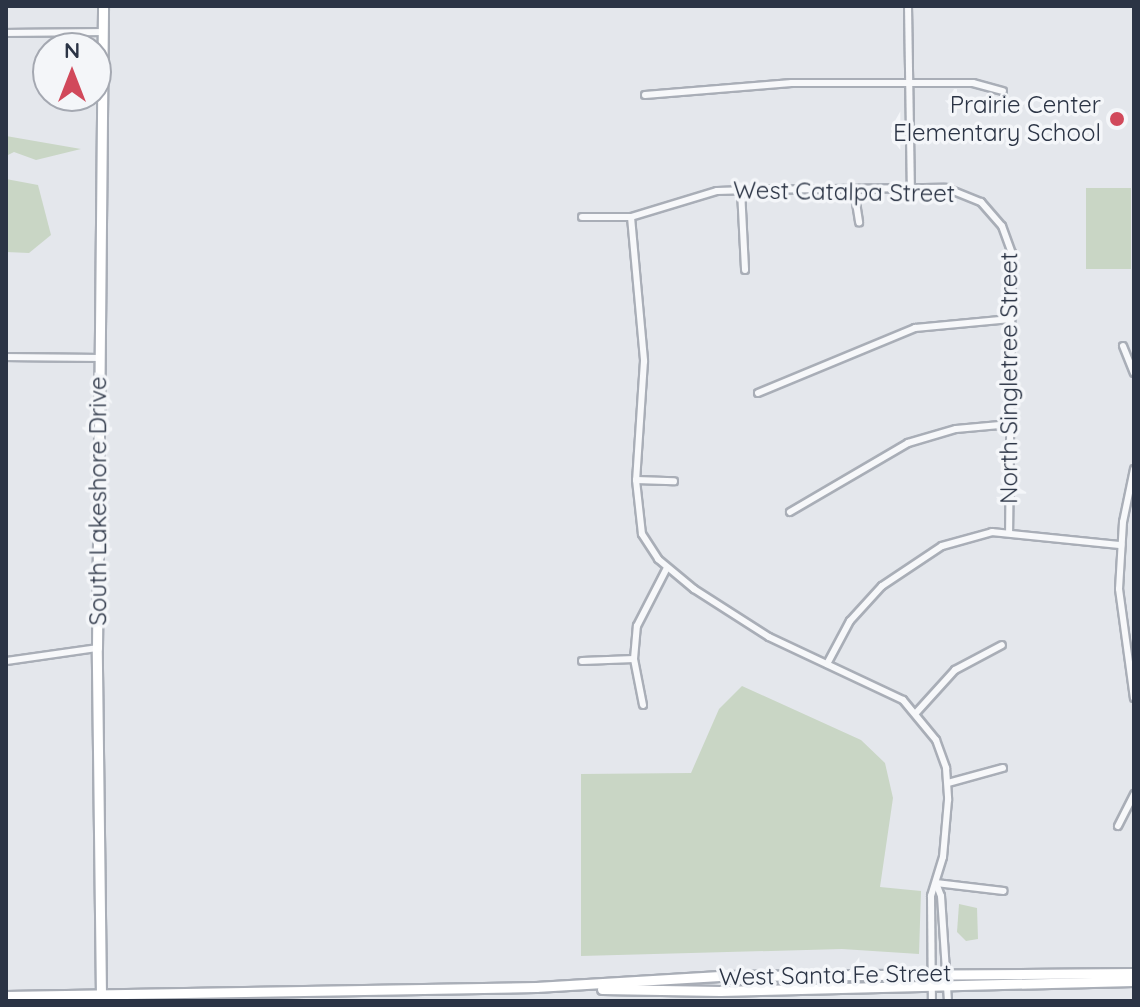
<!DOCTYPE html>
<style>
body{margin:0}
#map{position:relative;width:1140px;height:1007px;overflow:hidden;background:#e4e7ec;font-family:Quicksand,sans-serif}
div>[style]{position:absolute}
.green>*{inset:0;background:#c9d6c5;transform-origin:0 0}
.roads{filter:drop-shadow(2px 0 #a9aeb7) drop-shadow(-2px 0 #a9aeb7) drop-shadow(0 2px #a9aeb7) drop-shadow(0 -2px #a9aeb7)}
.street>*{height:6px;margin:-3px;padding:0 3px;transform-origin:3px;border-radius:3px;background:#f7f8fa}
.secondary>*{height:9px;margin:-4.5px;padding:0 4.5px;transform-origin:4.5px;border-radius:4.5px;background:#fff}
.dots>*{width:22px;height:22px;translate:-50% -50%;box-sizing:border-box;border:4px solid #f4f6f9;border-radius:50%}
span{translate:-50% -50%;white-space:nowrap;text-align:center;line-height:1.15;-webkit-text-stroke:7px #f4f6f9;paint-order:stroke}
.poi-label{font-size:24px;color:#2b3445}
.right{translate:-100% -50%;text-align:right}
.street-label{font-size:24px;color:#2b3445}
.frame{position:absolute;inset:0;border:8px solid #2b3445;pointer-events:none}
.north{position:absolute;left:32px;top:32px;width:80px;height:80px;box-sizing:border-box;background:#f4f6f9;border:2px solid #a4a8b1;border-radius:50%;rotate:0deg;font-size:22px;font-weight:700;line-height:32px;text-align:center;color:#2b3445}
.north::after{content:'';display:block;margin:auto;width:28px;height:36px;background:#d1495b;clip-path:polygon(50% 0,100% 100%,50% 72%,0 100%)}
</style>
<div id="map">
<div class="green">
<div style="clip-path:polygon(6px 136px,81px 149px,36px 160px,14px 152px,6px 156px)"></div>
<div style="clip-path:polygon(6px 179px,38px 185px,51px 235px,29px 253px,6px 252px)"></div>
<div style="left:1086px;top:188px;width:45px;height:81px"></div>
<div style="clip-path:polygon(742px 686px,861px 740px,885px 763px,893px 798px,880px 887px,921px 891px,919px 954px,842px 949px,581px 956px,581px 774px,691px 773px,719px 709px)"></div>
<div style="clip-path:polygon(959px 904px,977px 908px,978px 939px,966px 941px,957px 932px)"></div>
</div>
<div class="roads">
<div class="street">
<div style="left:908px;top:6px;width:183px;rotate:89.1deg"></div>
<div style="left:6px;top:33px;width:97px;rotate:-0.6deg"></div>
<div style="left:645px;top:95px;width:147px;rotate:-4.7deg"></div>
<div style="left:792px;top:83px;width:181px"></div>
<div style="left:973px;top:83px;width:31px;rotate:15deg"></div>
<div style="left:741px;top:190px;width:80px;rotate:87.1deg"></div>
<div style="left:854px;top:190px;width:33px;rotate:81deg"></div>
<div style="left:582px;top:217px;width:49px"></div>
<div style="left:631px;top:217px;width:90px;rotate:-16.8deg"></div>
<div style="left:717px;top:191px;width:24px;rotate:-2deg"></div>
<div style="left:741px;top:190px;width:205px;rotate:-0.6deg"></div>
<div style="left:946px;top:188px;width:38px;rotate:22deg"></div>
<div style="left:981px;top:202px;width:32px;rotate:49deg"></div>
<div style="left:1002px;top:226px;width:29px;rotate:70deg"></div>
<div style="left:1012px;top:253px;width:279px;rotate:90.6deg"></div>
<div style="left:631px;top:217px;width:145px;rotate:84.8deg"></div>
<div style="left:644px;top:361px;width:119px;rotate:93.8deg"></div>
<div style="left:636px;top:480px;width:54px;rotate:83.7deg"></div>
<div style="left:642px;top:534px;width:30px;rotate:57deg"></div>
<div style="left:658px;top:559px;width:47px;rotate:39.8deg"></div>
<div style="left:694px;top:589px;width:89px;rotate:32.6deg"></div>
<div style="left:769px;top:637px;width:148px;rotate:25.2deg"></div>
<div style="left:903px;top:700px;width:52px;rotate:50.5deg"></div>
<div style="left:936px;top:740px;width:30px;rotate:70deg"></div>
<div style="left:946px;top:768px;width:32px;rotate:86deg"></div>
<div style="left:948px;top:800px;width:57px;rotate:95deg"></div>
<div style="left:943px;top:857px;width:41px;rotate:107.1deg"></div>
<div style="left:931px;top:896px;width:105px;rotate:89.5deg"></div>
<div style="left:1123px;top:346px;width:29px;rotate:68deg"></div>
<div style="left:6px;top:357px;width:93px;rotate:0.6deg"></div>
<div style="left:758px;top:393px;width:170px;rotate:-22.5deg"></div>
<div style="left:915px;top:328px;width:96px;rotate:-5.4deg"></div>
<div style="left:1134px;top:469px;width:54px;rotate:101.7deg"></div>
<div style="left:1123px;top:522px;width:67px;rotate:93.4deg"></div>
<div style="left:1119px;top:589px;width:110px;rotate:82.2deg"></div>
<div style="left:636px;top:480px;width:38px;rotate:2deg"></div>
<div style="left:790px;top:512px;width:137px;rotate:-30.3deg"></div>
<div style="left:908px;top:443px;width:50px;rotate:-16.3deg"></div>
<div style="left:956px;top:429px;width:55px;rotate:-5.2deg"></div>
<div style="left:6px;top:661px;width:92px;rotate:-8.1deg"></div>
<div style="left:582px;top:661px;width:52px;rotate:-2.2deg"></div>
<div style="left:827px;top:664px;width:49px;rotate:-61.9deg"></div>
<div style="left:850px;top:621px;width:47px;rotate:-47.6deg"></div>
<div style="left:882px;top:586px;width:72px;rotate:-33.7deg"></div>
<div style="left:942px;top:546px;width:52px;rotate:-15.6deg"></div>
<div style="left:992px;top:532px;width:130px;rotate:5.8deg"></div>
<div style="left:643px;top:705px;width:47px;rotate:-101.1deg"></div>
<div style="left:634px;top:659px;width:33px;rotate:-85deg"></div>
<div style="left:637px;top:626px;width:65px;rotate:-62.7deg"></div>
<div style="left:916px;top:713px;width:58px;rotate:-47.8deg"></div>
<div style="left:955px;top:670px;width:53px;rotate:-28deg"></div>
<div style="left:948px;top:783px;width:57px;rotate:-15.3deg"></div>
<div style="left:1118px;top:826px;width:36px;rotate:-63deg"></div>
<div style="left:936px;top:883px;width:14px;rotate:69deg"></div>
<div style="left:941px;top:896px;width:105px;rotate:86.2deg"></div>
<div style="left:936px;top:883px;width:68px;rotate:6.7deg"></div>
</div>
<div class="secondary">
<div style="left:602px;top:989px;width:118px;rotate:1deg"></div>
<div style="left:720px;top:991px;width:414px;rotate:-1.4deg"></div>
<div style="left:6px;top:996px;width:530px;rotate:-0.97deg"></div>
<div style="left:536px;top:987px;width:184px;rotate:-3.4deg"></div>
<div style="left:720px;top:976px;width:414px;rotate:-0.4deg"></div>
<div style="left:101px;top:996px;width:348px;rotate:-90.7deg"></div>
<div style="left:97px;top:648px;width:642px;rotate:-89.46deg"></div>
</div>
</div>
<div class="dots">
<div style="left:1117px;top:119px;background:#d1495b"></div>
</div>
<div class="poi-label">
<span class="right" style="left:1101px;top:119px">Prairie Center<br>Elementary School</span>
</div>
<div class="street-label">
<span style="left:844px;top:192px;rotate:1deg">West Catalpa Street</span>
<span style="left:1009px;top:378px;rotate:-90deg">North Singletree Street</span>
<span style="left:98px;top:501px;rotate:-90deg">South Lakeshore Drive</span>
<span style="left:835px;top:975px;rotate:-1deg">West Santa Fe Street</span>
</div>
<div class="frame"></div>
<div class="north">N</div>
</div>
